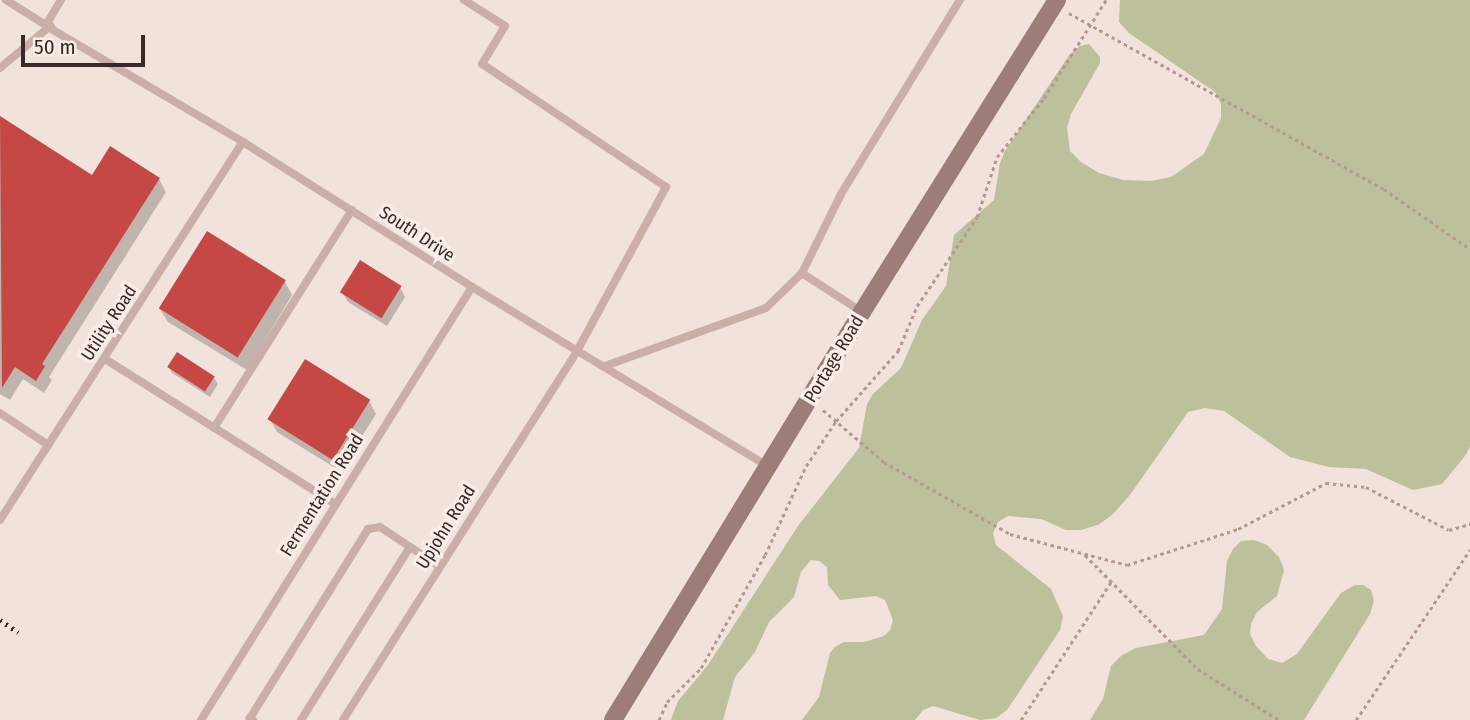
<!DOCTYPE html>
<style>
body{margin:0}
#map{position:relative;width:1470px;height:720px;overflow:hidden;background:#f1e2db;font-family:"Fira Sans Condensed",sans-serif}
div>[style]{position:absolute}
.green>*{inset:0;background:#bcc09b}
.shadow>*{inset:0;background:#0003}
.building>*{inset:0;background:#c54845;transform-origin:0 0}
.path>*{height:2.5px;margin-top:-1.25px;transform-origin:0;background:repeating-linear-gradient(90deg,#b59891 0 3.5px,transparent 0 7px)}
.lane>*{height:8px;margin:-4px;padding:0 4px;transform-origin:4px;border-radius:4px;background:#c9afa7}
.secondary>*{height:18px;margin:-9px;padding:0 9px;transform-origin:9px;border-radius:9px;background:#9d7d78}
.rail>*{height:5px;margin-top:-2.5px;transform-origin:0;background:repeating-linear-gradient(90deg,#362927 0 2px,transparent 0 7px)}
span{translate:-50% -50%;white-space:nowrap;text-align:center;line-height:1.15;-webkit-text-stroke:7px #f9ede7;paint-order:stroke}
.street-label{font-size:18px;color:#362927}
.scale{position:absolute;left:21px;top:35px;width:124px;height:32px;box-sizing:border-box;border:4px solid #362927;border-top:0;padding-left:9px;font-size:21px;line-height:24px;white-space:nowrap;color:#362927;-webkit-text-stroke:5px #f9ede7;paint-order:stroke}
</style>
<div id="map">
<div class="green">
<div style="clip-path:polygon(1120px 0,1470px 0,1470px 447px,1465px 456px,1442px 484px,1413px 490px,1366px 469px,1329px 467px,1290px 457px,1224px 411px,1205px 408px,1188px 412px,1130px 495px,1112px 515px,1098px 525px,1081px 530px,1066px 530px,1041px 519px,1008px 516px,998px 522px,993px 533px,996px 545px,1051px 589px,1063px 616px,1060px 630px,1007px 710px,996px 718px,980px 720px,933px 706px,923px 710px,915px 720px,802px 720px,819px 697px,830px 653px,835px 647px,844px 642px,864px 642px,884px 636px,890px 630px,893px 620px,885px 600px,876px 596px,840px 600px,828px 585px,827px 567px,819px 561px,811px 560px,801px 572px,794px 597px,769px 622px,755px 652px,735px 677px,723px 720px,671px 720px,678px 701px,708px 665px,798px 526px,859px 448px,867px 404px,873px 394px,901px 368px,922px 320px,946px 286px,954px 235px,994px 200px,1000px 163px,1005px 151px,1070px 54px,1080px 46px,1089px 44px,1100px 57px,1100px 63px,1071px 114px,1067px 128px,1070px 151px,1081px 162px,1099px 173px,1123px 180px,1151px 181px,1171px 177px,1204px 154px,1221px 118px,1221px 104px,1215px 92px,1129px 33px,1119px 22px)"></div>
<div style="clip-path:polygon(1254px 540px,1267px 545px,1279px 557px,1284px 570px,1277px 596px,1257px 612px,1251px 624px,1250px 634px,1256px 646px,1268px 659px,1282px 663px,1297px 654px,1341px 593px,1355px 585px,1363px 585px,1371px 590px,1374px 601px,1370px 614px,1304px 720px,1090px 720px,1103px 699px,1111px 666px,1122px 655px,1136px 648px,1204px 635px,1222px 609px,1227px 561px,1233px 549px,1241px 541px)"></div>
</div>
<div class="shadow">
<div style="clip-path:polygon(0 119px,92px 177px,159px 179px,166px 192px,49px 377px,52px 380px,44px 393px,23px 379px,10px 400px,0 394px)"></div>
<div style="clip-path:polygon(285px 282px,292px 295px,247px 370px,168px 322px,160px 309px)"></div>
<div style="clip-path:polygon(400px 287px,405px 297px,387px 326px,348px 302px,342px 292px)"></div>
<div style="clip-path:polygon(169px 367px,214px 378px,218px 384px,210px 397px,172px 373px)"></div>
<div style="clip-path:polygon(369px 401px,376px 414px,340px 471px,277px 432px,270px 419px)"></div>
</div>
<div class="building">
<div style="clip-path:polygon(0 116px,92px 175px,110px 146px,160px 178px,42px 364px,45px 366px,36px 381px,15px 367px,2px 388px)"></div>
<div style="left:207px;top:231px;width:93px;height:91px;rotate:32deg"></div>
<div style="left:360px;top:260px;width:49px;height:38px;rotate:32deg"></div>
<div style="left:177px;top:352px;width:45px;height:18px;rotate:33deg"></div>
<div style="left:305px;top:359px;width:77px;height:71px;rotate:32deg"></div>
</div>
<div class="path">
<div style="left:1069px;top:13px;width:361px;rotate:29.2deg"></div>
<div style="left:1384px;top:189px;width:105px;rotate:34.9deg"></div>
<div style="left:823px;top:410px;width:80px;rotate:40.4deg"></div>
<div style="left:884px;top:462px;width:145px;rotate:29.7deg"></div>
<div style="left:1010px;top:534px;width:121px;rotate:14.8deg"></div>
<div style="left:1127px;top:565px;width:117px;rotate:-18deg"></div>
<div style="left:1238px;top:529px;width:99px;rotate:-27.6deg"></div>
<div style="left:1326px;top:483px;width:40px;rotate:5.7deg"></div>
<div style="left:1366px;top:487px;width:93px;rotate:27.4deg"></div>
<div style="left:1449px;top:530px;width:22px;rotate:-16deg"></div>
<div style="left:1085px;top:555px;width:161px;rotate:45.3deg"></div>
<div style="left:1198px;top:669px;width:96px;rotate:32.2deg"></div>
<div style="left:659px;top:720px;width:20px;rotate:-66deg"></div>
<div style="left:667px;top:702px;width:48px;rotate:-45deg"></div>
<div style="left:701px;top:668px;width:130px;rotate:-60.5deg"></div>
<div style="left:765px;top:555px;width:98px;rotate:-65.3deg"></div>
<div style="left:806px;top:466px;width:54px;rotate:-56.3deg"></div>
<div style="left:836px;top:421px;width:94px;rotate:-48.5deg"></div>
<div style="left:898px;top:351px;width:49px;rotate:-67.1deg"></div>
<div style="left:917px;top:306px;width:107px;rotate:-56deg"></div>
<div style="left:977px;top:217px;width:63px;rotate:-71.6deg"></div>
<div style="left:997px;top:157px;width:75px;rotate:-51.5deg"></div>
<div style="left:1044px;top:98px;width:116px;rotate:-57.7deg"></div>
<div style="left:1021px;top:720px;width:165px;rotate:-56.9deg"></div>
<div style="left:1356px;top:720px;width:205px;rotate:-56.2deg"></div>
</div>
<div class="lane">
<div style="left:61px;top:0;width:26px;rotate:121deg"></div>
<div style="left:48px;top:22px;width:9px;rotate:58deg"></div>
<div style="left:53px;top:30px;width:221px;rotate:30.5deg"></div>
<div style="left:243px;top:142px;width:271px;rotate:32.3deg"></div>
<div style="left:472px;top:287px;width:347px;rotate:31.2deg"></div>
<div style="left:0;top:68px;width:64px;rotate:-39.9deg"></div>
<div style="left:49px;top:27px;width:51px;rotate:-147.9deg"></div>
<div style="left:862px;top:312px;width:72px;rotate:-147deg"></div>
<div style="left:802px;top:273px;width:88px;rotate:-63.7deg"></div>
<div style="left:841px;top:194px;width:228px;rotate:-58.5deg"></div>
<div style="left:105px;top:359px;width:272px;rotate:32.2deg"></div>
<div style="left:605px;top:366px;width:171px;rotate:-19.8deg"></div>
<div style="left:766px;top:308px;width:50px;rotate:-44.2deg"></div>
<div style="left:0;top:413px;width:58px;rotate:33.7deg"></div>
<div style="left:214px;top:428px;width:258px;rotate:-57.7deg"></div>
<div style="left:0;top:520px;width:449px;rotate:-57.3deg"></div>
<div style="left:201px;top:720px;width:511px;rotate:-57.96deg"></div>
<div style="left:253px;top:720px;width:4px;rotate:-146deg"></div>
<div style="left:250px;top:718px;width:223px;rotate:-58deg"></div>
<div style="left:368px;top:529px;width:12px;rotate:-9deg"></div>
<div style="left:380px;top:527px;width:71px;rotate:33.5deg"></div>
<div style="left:301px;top:720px;width:204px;rotate:-57.8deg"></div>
<div style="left:343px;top:720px;width:437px;rotate:-57.6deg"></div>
<div style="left:577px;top:351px;width:187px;rotate:-61.5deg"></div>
<div style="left:666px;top:187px;width:221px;rotate:-146.2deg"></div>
<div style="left:482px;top:64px;width:44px;rotate:-58.8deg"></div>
<div style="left:505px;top:26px;width:49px;rotate:-147.6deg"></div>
</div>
<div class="secondary">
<div style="left:613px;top:720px;width:478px;rotate:-58.6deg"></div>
<div style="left:862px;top:312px;width:368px;rotate:-58deg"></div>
</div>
<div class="rail">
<div style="left:0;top:620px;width:22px;rotate:34deg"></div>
</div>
<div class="street-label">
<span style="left:417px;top:234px;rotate:33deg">South Drive</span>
<span style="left:109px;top:323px;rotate:-57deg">Utility Road</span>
<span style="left:834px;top:359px;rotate:-59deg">Portage Road</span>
<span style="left:322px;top:495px;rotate:-58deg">Fermentation Road</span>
<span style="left:446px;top:527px;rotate:-58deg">Upjohn Road</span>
</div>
<div class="scale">50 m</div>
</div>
